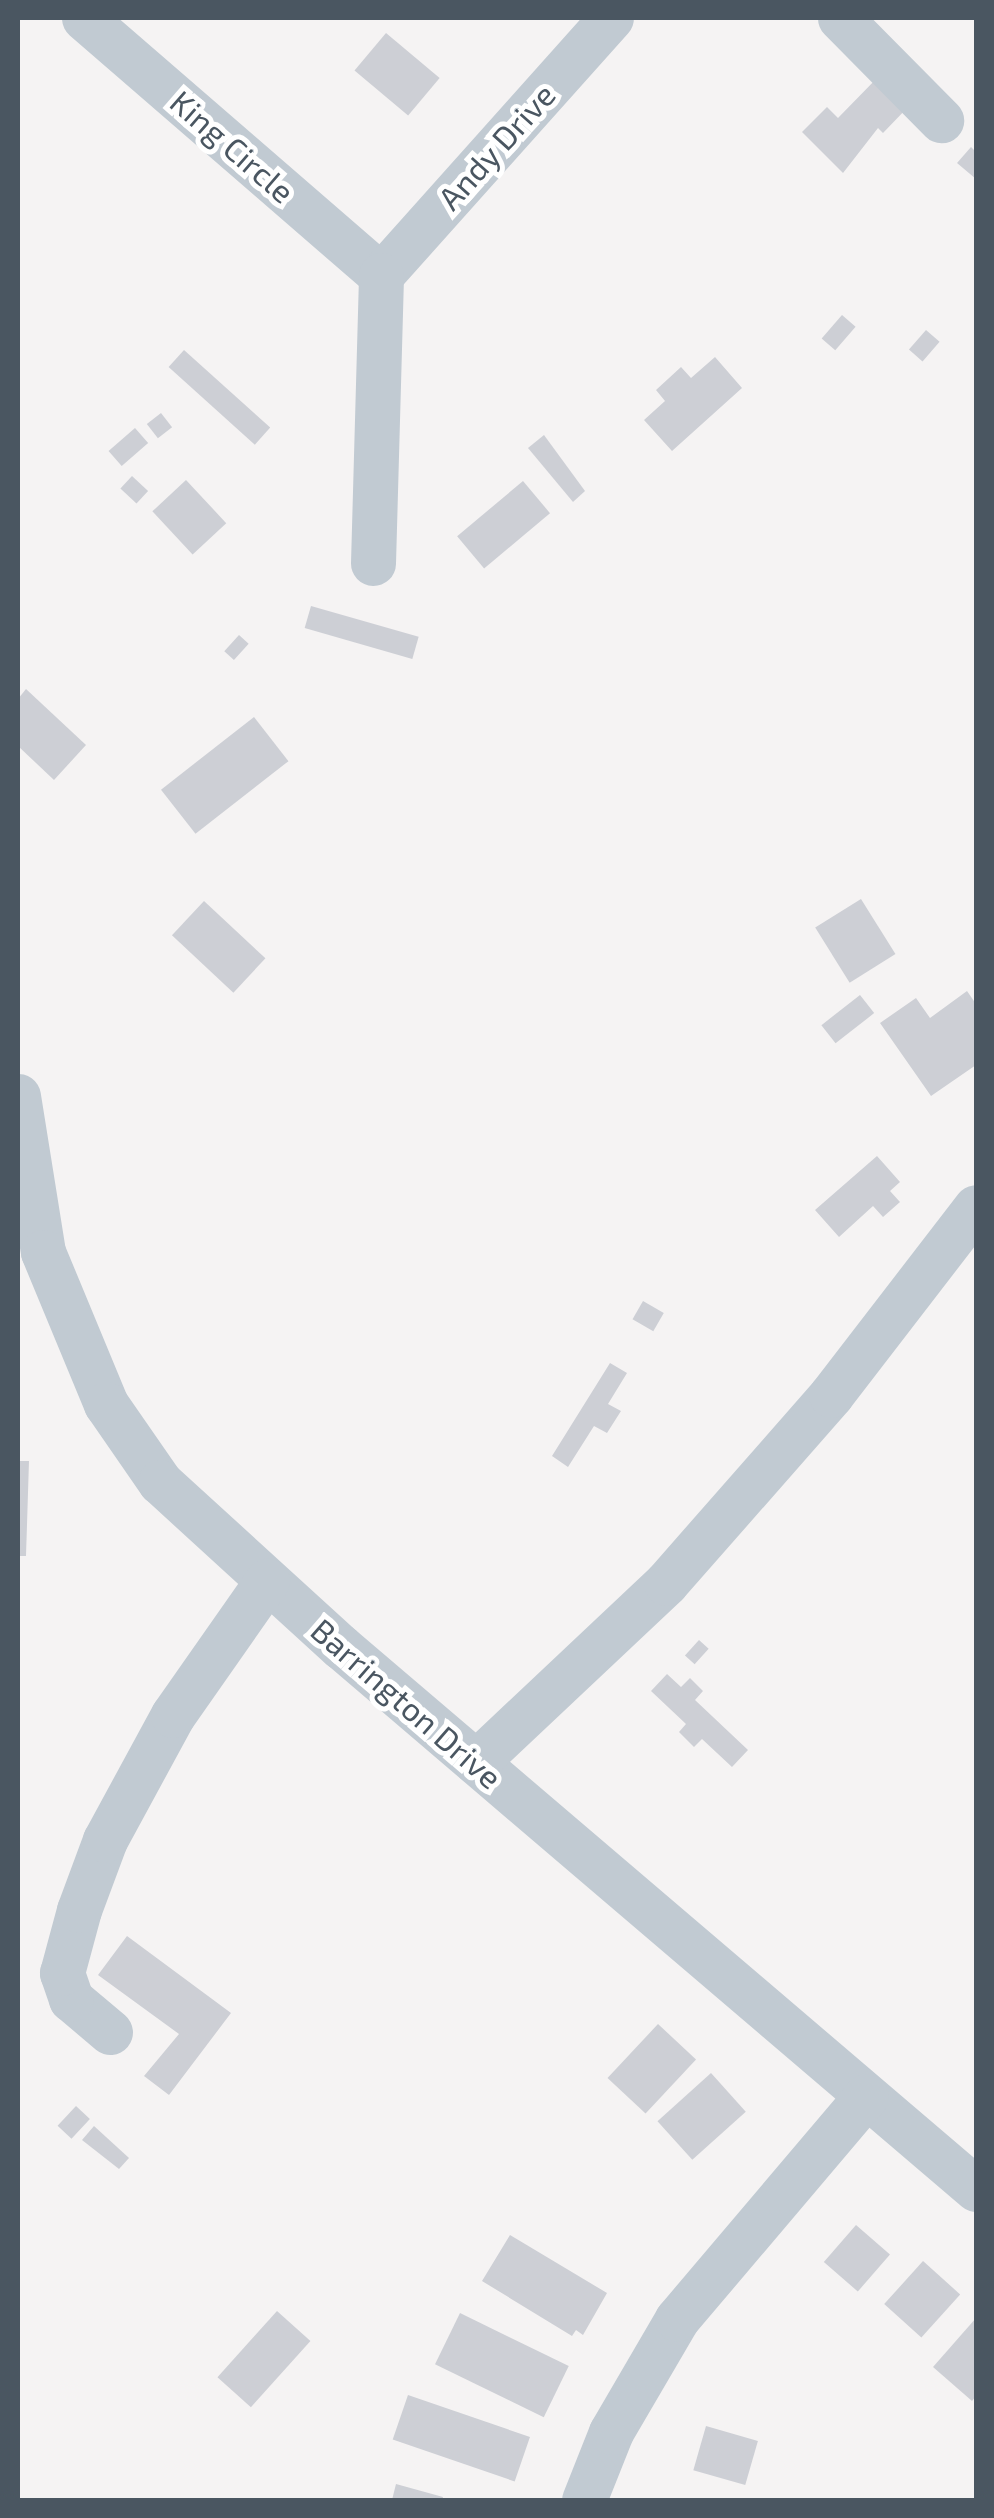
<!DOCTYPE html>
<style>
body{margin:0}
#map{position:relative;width:994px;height:2518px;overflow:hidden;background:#f5f3f3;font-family:"Exo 2",sans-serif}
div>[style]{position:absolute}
.building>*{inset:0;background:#cdcfd5;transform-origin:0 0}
.minor>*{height:45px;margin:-22.5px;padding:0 22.5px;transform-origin:22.5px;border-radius:22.5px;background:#c1cad2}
span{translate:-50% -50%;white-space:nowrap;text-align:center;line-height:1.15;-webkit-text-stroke:10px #fff;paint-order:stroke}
.street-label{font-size:32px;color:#4a5661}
.frame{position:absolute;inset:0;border:20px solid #4a5661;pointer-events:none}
</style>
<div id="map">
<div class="building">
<div style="left:386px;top:33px;width:70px;height:49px;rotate:40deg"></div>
<div style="clip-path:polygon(879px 76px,909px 106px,883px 133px,878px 128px,843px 173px,802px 132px,827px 107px,838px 118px)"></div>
<div style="clip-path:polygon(971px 147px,976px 152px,976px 179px,957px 163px)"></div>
<div style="left:842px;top:315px;width:18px;height:31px;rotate:41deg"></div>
<div style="left:926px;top:330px;width:18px;height:26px;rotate:41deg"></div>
<div style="left:184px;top:350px;width:116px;height:23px;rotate:42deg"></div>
<div style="clip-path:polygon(715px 357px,742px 388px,672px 451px,644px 420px,665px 401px,656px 390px,681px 367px,691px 378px)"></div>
<div style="left:161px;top:413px;width:18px;height:18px;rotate:52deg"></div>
<div style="left:135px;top:428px;width:20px;height:35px;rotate:49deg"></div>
<div style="clip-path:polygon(544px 435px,585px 491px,573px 502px,528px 448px)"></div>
<div style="left:132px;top:476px;width:22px;height:17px;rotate:43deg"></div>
<div style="left:186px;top:480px;width:59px;height:46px;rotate:47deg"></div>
<div style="left:523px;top:481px;width:42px;height:86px;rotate:50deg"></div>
<div style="left:311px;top:606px;width:112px;height:23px;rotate:16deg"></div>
<div style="left:239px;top:635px;width:13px;height:22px;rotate:42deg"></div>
<div style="clip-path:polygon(26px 689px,86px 745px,54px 780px,18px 746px,18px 699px)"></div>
<div style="left:254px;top:717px;width:56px;height:118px;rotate:52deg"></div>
<div style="left:861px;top:899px;width:65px;height:54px;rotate:58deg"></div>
<div style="left:204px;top:901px;width:84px;height:47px;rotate:43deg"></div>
<div style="clip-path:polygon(967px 991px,976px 1004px,976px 1065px,931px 1096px,880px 1023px,916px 998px,930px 1018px)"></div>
<div style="left:860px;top:995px;width:23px;height:49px;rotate:52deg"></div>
<div style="clip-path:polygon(877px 1156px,900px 1182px,890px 1191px,900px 1202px,883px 1217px,873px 1206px,839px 1237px,815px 1210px)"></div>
<div style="left:643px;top:1301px;width:24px;height:21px;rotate:30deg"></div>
<div style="clip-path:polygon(610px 1363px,627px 1373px,608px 1404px,621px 1411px,607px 1433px,594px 1426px,568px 1467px,552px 1456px)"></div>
<div style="clip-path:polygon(18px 1461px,29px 1461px,26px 1556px,18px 1556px)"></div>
<div style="left:699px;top:1640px;width:13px;height:21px;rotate:42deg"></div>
<div style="clip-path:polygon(667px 1674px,681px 1687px,690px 1678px,703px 1691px,695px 1700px,748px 1750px,732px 1767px,702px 1739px,694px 1747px,679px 1732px,686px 1724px,651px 1691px)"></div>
<div style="clip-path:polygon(127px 1936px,231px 2013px,169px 2095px,144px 2076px,179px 2034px,98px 1975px)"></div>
<div style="left:658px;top:2024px;width:52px;height:74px;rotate:43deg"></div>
<div style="left:711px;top:2073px;width:52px;height:72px;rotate:48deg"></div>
<div style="left:76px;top:2106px;width:19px;height:27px;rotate:43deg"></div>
<div style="clip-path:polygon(94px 2126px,129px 2158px,119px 2169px,82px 2140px)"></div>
<div style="left:856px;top:2225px;width:45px;height:49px;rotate:41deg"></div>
<div style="clip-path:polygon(510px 2235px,607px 2293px,583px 2335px,576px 2330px,572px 2336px,482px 2281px)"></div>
<div style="left:923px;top:2261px;width:50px;height:58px;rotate:42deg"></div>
<div style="left:277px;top:2311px;width:45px;height:89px;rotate:42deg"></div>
<div style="left:460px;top:2313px;width:121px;height:57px;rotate:26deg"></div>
<div style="clip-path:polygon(976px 2318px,976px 2396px,972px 2401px,933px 2367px)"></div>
<div style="left:408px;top:2395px;width:129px;height:47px;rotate:19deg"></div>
<div style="left:706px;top:2426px;width:54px;height:46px;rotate:16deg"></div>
<div style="clip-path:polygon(396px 2484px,443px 2497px,442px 2500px,392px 2500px)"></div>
</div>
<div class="minor">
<div style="left:84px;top:18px;width:393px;rotate:40.9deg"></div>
<div style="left:840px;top:18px;width:144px;rotate:45.3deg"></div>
<div style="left:381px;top:275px;width:345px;rotate:-48.2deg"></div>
<div style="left:373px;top:563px;width:288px;rotate:-88.4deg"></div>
<div style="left:18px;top:1096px;width:158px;rotate:80.9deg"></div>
<div style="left:43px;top:1252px;width:165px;rotate:67.5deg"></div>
<div style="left:106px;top:1404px;width:95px;rotate:55.3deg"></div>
<div style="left:160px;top:1482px;width:245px;rotate:42.4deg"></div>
<div style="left:341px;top:1647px;width:835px;rotate:40.48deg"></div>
<div style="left:476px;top:1762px;width:261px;rotate:-43.3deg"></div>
<div style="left:666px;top:1583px;width:250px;rotate:-48.7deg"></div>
<div style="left:831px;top:1395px;width:237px;rotate:-52.4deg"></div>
<div style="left:110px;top:2032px;width:51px;rotate:-139.8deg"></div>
<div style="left:71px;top:1999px;width:28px;rotate:-109deg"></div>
<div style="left:62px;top:1973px;width:65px;rotate:-74.9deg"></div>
<div style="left:79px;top:1910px;width:75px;rotate:-69.6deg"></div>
<div style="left:105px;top:1840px;width:142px;rotate:-61.5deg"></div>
<div style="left:173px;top:1715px;width:164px;rotate:-55deg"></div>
<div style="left:584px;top:2500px;width:73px;rotate:-68.3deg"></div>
<div style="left:611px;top:2432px;width:131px;rotate:-59.7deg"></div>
<div style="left:677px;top:2319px;width:292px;rotate:-49.7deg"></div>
</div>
<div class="street-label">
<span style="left:233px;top:146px;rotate:41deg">King Circle</span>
<span style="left:496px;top:146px;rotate:-48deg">Andy Drive</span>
<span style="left:407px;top:1703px;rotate:41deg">Barrington Drive</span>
</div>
<div class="frame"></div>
</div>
